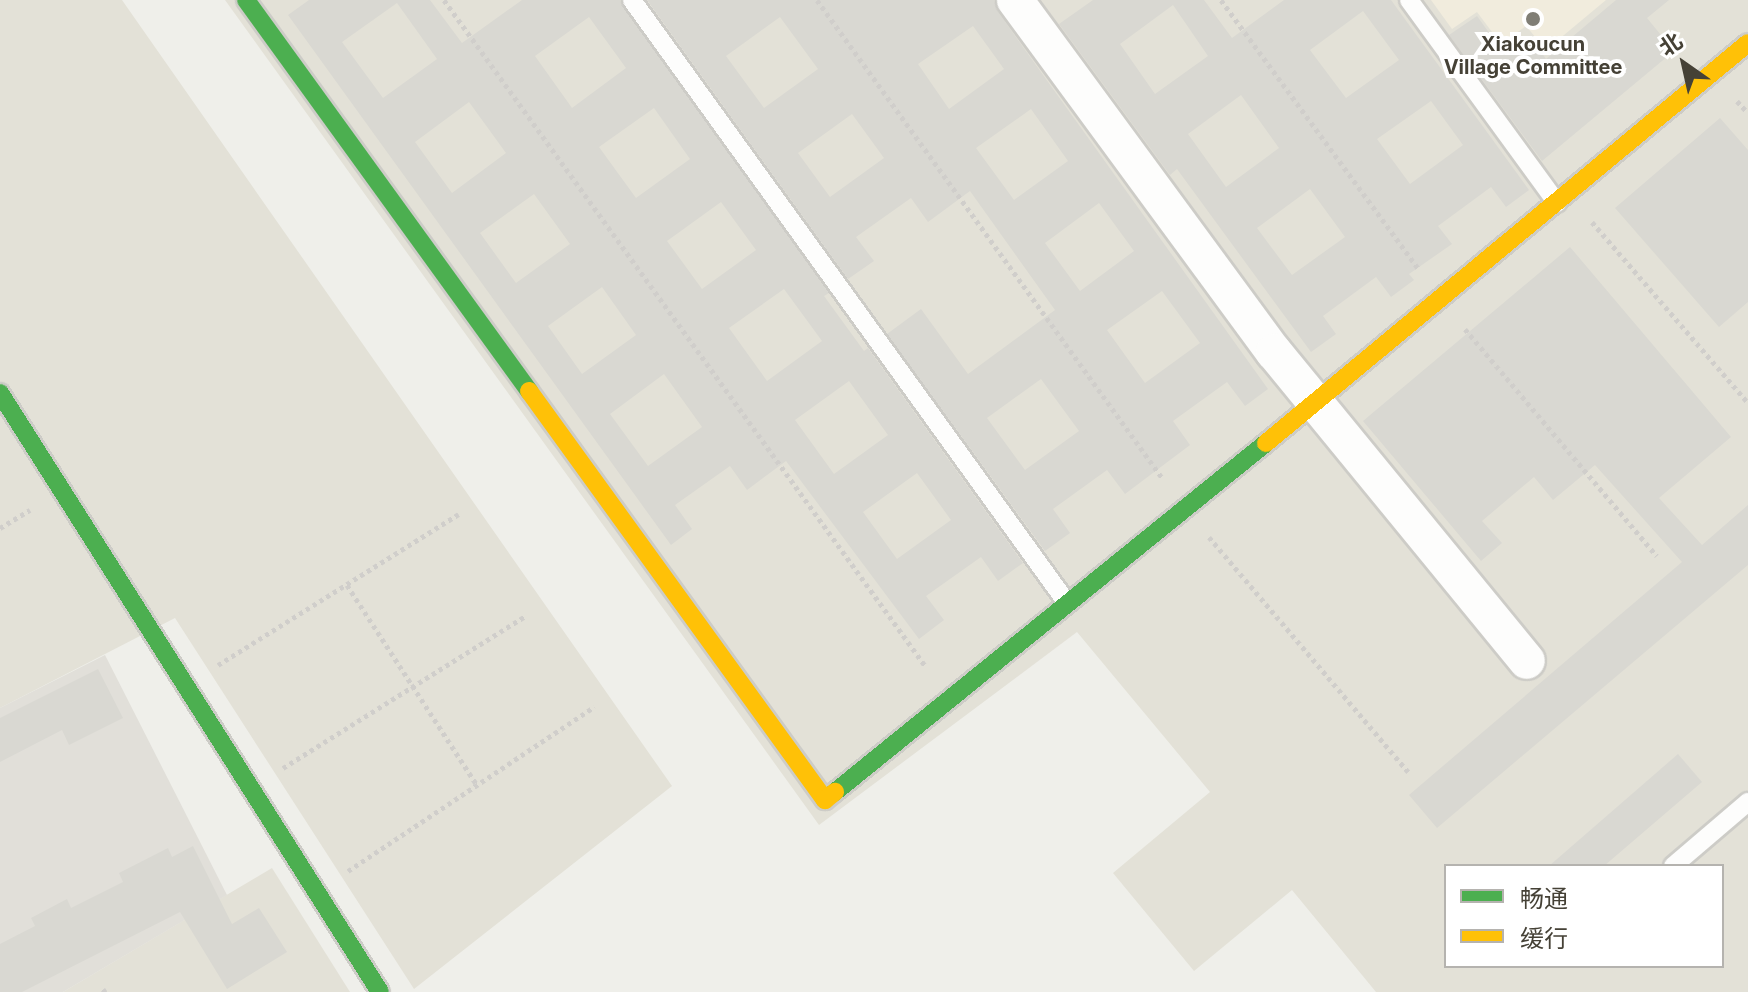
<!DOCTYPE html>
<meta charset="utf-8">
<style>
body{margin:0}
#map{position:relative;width:1748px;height:992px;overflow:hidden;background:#efefea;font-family:Inter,"Noto Sans SC",sans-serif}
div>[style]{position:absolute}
.residential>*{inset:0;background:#e3e1d7}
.commercial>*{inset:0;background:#f1ecdd}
.industrial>*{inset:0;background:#e1dfd9}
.building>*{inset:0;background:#d9d8d2}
.path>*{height:5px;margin-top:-2.5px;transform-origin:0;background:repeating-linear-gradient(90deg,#d0cecb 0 4px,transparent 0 8px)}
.roads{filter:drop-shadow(2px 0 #cdccc7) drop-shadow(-2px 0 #cdccc7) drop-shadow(0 2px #cdccc7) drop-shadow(0 -2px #cdccc7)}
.lane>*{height:18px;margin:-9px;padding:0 9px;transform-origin:9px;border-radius:9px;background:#fdfdfc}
.street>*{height:36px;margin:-18px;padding:0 18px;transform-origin:18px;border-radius:18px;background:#fdfdfc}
.fast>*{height:18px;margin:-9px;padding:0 9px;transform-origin:9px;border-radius:9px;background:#4caf50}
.slow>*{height:18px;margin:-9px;padding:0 9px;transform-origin:9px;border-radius:9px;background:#ffc107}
.dots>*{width:22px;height:22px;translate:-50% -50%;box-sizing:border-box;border:4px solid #fff;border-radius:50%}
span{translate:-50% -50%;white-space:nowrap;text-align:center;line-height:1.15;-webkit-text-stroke:8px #fff;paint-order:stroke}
.poi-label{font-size:20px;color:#454136;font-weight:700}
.legend{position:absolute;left:1444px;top:864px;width:280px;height:104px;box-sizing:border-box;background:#fff;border:2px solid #b5b3af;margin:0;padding:10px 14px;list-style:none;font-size:24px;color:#454136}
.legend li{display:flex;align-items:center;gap:16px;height:40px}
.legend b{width:40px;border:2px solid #b5b3af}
.north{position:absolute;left:1644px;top:24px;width:80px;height:80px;-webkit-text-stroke:6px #fff;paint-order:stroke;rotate:326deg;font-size:22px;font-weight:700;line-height:32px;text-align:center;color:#454136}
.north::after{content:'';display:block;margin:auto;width:28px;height:36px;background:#454136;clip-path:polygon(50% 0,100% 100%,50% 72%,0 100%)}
</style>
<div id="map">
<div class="residential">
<div style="clip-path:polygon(0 0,122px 0,672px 786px,414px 989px,175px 618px,0 708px)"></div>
<div style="clip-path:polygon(evenodd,225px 0,1748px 0,1748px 992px,1376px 992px,1292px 890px,1194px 971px,1113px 873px,1210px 792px,1077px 632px,819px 825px,225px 0,1446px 866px,1722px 866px,1722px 966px,1446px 966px,1446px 866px)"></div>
<div style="clip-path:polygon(272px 868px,350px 992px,63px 992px)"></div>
</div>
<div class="commercial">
<div style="clip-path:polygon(1431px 0,1606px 0,1546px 50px,1526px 26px,1501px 44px,1477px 12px,1452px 29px)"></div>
</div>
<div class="industrial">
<div style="clip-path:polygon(105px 655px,227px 895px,63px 992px,0 992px,0 708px)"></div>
</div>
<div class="building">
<div style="clip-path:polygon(evenodd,309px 0,430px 0,462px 43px,522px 0,620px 0,829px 293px,824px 296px,864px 351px,868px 348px,1023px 563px,998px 581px,981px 557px,926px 596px,944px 620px,919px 639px,786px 461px,747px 490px,730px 466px,675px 505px,692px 529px,671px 545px,288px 15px,309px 0,397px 3px,437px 59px,383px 98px,342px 42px,397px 3px,309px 0,589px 17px,626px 68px,572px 108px,535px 56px,589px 17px,309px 0,469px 102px,506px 153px,452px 193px,415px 142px,469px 102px,309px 0,654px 108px,690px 159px,636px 198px,599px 147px,654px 108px,309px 0,534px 194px,570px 244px,516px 283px,480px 233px,534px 194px,309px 0,721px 202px,756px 250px,702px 289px,667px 241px,721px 202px,309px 0,602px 287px,636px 335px,582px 374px,548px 326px,602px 287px,309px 0,784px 289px,822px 341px,767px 381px,729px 328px,784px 289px,309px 0,664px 374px,702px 427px,648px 466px,610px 414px,664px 374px,309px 0,849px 381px,888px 435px,834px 474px,795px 420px,849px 381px,309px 0,917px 473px,951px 520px,897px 559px,863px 512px,917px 473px)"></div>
<div style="clip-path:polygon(evenodd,647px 0,994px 0,998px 12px,1268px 389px,1245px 406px,1227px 382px,1173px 421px,1190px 445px,1125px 494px,1107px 470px,1053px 509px,1070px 533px,1045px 551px,887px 334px,921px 309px,968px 374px,1055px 310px,970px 191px,928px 222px,911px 198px,856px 237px,874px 261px,848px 279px,647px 0,780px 17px,818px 69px,764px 108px,726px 56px,780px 17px,647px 0,973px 26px,1004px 69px,949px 109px,918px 64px,973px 26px,647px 0,1031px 109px,1068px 161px,1014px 200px,976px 148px,1031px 109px,647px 0,852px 114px,884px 158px,830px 197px,798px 153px,852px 114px,647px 0,1099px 203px,1134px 251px,1080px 291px,1045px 243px,1099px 203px,647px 0,1162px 291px,1200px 343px,1145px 383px,1107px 330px,1162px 291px,647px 0,1041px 379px,1079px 431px,1025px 470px,987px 418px,1041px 379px)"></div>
<div style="clip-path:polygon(evenodd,1093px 0,1204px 0,1232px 38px,1284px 0,1391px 0,1529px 190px,1506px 207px,1491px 187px,1438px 226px,1452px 244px,1409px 274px,1414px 280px,1391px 297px,1376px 277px,1323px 316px,1336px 334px,1311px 352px,1177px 169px,1170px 175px,1059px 24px,1093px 0,1173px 5px,1208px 56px,1155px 94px,1120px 44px,1173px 5px,1093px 0,1363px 11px,1399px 60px,1346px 98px,1310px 50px,1363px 11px,1093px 0,1241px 95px,1279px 148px,1226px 187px,1188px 134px,1241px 95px,1093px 0,1431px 101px,1463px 145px,1410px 184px,1377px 139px,1431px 101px,1093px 0,1310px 189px,1345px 237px,1292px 275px,1257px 228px,1310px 189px)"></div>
<div style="clip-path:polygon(1616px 0,1669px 0,1647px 18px,1674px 51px,1542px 161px,1449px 35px,1477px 16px,1500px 48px,1519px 34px,1531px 51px,1538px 47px,1546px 59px)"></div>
<div style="clip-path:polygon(1720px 118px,1748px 150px,1748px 302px,1719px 327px,1615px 208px)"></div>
<div style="clip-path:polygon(1570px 247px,1731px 437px,1659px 498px,1702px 545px,1748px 505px,1748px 565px,1437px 828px,1409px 795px,1682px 562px,1595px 465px,1553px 500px,1534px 477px,1482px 521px,1502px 543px,1481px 561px,1363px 421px)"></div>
<div style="clip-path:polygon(98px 669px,123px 718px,69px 745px,62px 730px,0 762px,0 718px)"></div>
<div style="clip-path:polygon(1678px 754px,1702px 782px,1604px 866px,1549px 866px)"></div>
<div style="clip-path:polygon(193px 846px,232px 924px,259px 908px,287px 952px,227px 989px,180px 912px,22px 992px,0 992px,0 944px,35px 926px,31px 918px,67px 899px,71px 908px,123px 882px,119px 873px,168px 848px,172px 857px)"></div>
</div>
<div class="path">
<div style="left:444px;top:0;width:823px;rotate:54.15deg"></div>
<div style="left:817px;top:0;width:591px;rotate:54.16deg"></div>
<div style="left:1221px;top:0;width:335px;rotate:53.7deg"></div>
<div style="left:1737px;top:101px;width:16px;rotate:47deg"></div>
<div style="left:1592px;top:222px;width:239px;rotate:49.2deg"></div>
<div style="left:1465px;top:329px;width:297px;rotate:49.8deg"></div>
<div style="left:0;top:528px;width:35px;rotate:-31deg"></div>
<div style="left:1209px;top:537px;width:308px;rotate:49.7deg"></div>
<div style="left:347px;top:585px;width:239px;rotate:57deg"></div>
<div style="left:218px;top:665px;width:284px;rotate:-32.1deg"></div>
<div style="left:283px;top:768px;width:286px;rotate:-32.1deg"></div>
<div style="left:348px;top:871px;width:296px;rotate:-33.7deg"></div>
<div style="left:103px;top:989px;width:4px;rotate:56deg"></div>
</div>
<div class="roads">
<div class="lane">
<div style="left:632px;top:0;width:744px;rotate:54.19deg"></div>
<div style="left:1409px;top:0;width:251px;rotate:53.9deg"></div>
<div style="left:1673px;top:866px;width:99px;rotate:-40.5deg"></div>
</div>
<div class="street">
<div style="left:1015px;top:0;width:437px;rotate:53.7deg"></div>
<div style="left:1274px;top:352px;width:399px;rotate:50.7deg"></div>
</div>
<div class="fast">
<div style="left:246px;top:0;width:483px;rotate:54.1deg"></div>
<div style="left:0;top:393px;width:709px;rotate:57.61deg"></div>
<div style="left:835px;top:792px;width:555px;rotate:-39deg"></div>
</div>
<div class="slow">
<div style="left:529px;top:391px;width:505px;rotate:54.11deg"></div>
<div style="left:825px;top:800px;width:13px;rotate:-39deg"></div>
<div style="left:1266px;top:443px;width:626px;rotate:-39.69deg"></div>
</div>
</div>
<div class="dots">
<div style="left:1533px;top:19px;background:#807e75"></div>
</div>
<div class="poi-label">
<span style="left:1533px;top:56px">Xiakoucun<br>Village Committee</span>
</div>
<ul class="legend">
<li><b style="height:10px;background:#4caf50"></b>畅通</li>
<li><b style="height:10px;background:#ffc107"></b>缓行</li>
</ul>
<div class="north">北</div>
</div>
